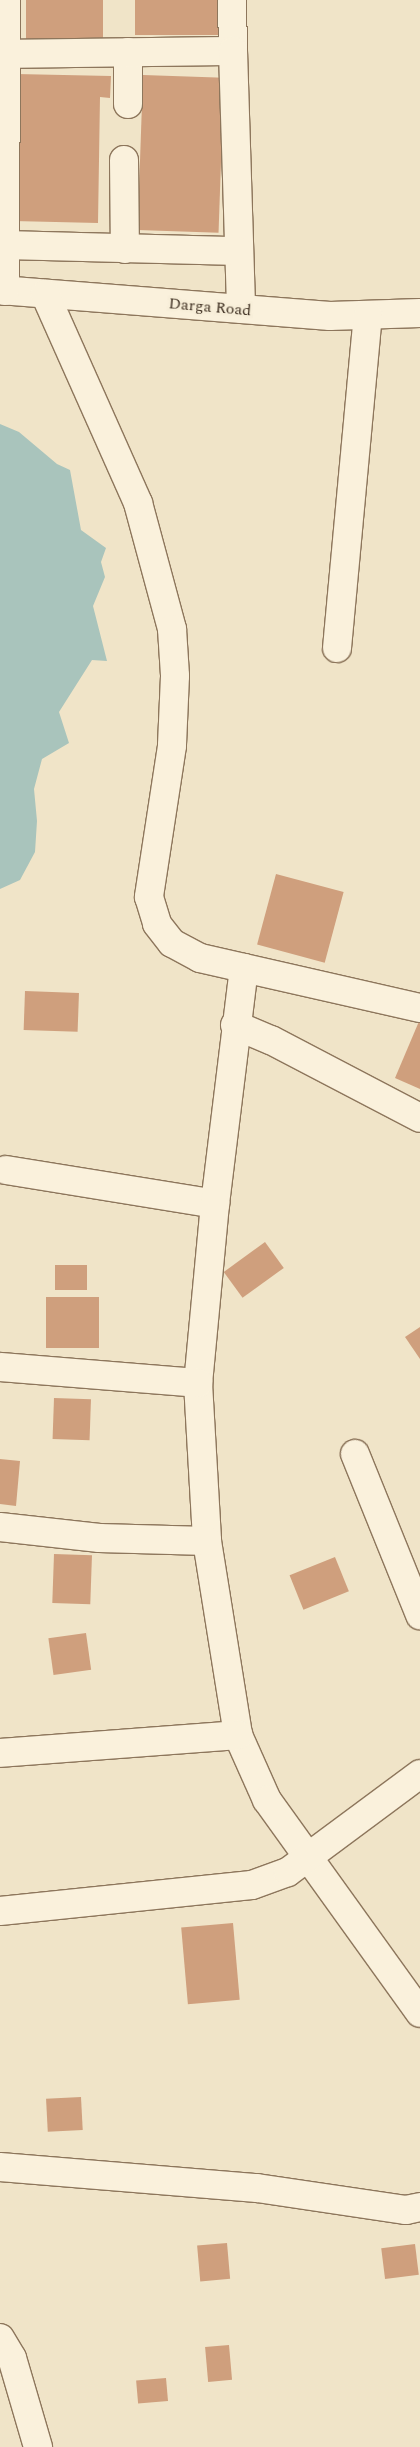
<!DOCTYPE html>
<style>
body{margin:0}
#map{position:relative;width:420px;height:2447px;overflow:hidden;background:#f0e4c8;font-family:Spectral,serif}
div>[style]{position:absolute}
.water>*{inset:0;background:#a9c4bc}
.building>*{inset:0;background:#cf9f7d;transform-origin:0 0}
.roads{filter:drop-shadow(1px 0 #8d765c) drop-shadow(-1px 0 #8d765c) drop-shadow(0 1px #8d765c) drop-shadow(0 -1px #8d765c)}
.minor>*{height:28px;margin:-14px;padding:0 14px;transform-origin:14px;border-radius:14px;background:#faf1dc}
span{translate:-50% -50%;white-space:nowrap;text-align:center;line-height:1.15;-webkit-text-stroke:5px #f7eed8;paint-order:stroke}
.street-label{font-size:16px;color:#3d2e20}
</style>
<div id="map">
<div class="water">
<div style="clip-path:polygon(0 424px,19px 432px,57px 464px,70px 470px,81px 530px,106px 548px,101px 562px,105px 577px,93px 606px,107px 661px,92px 660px,59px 712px,69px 743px,42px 759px,34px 789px,37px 821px,35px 852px,20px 880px,0 889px)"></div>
</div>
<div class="building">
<div style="left:26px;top:0;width:77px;height:41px"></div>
<div style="left:135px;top:0;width:84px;height:35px"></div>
<div style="clip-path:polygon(16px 74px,111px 76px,110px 98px,100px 97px,98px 223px,13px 221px)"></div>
<div style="left:143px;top:75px;width:81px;height:155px;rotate:2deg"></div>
<div style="left:276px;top:874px;width:70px;height:73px;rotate:15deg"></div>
<div style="left:25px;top:991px;width:54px;height:39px;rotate:2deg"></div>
<div style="clip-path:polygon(420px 1019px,420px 1089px,395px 1078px)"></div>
<div style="left:265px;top:1242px;width:32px;height:51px;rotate:54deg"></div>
<div style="left:87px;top:1265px;width:25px;height:32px;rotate:90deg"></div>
<div style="left:46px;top:1297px;width:53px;height:51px"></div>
<div style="clip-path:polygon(420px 1327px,420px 1359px,405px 1337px)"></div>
<div style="left:54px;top:1398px;width:37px;height:41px;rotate:2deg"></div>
<div style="clip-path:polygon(0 1459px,20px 1461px,16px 1506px,0 1504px)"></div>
<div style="left:54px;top:1554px;width:38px;height:49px;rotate:2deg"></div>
<div style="left:335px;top:1557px;width:37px;height:49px;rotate:68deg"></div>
<div style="left:86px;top:1633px;width:37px;height:38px;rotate:82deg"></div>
<div style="left:233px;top:1923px;width:77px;height:52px;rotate:85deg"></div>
<div style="left:81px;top:2097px;width:33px;height:35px;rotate:87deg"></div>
<div style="left:227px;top:2243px;width:36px;height:30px;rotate:85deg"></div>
<div style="left:415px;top:2244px;width:31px;height:34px;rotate:83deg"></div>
<div style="left:229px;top:2345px;width:35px;height:24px;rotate:85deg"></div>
<div style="left:166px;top:2378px;width:23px;height:30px;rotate:85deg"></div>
</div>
<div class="roads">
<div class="minor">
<div style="left:232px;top:0;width:51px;rotate:88.9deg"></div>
<div style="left:128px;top:52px;width:52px;rotate:90deg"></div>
<div style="left:7px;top:54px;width:226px;rotate:-0.8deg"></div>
<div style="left:233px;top:51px;width:258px;rotate:88.2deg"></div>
<div style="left:124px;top:160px;width:89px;rotate:89.4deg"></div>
<div style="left:5px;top:245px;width:234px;rotate:1.5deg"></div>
<div style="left:0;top:290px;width:331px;rotate:4.5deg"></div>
<div style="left:330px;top:316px;width:90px;rotate:-1.9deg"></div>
<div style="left:5px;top:291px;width:291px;rotate:-89.8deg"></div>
<div style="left:45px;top:294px;width:229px;rotate:66deg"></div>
<div style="left:138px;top:503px;width:131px;rotate:74.9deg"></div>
<div style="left:172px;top:629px;width:47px;rotate:86.3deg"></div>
<div style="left:175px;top:676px;width:70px;rotate:92.5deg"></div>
<div style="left:172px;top:746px;width:153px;rotate:98.7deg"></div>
<div style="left:149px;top:897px;width:28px;rotate:73deg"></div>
<div style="left:157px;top:924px;width:24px;rotate:52deg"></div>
<div style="left:172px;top:943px;width:32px;rotate:28deg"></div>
<div style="left:200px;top:958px;width:226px;rotate:12.8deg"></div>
<div style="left:337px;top:648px;width:334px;rotate:-84.7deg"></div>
<div style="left:235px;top:1025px;width:39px;rotate:23deg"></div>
<div style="left:271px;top:1040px;width:168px;rotate:27.6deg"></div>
<div style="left:6px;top:1170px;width:212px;rotate:9.2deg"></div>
<div style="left:215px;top:1204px;width:180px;rotate:95.4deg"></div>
<div style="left:198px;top:1383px;width:158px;rotate:86.7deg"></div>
<div style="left:207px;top:1541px;width:196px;rotate:80.9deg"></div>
<div style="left:238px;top:1735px;width:71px;rotate:66deg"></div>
<div style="left:267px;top:1800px;width:262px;rotate:54.3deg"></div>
<div style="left:215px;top:1204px;width:238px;rotate:-83deg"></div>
<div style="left:0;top:1367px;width:199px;rotate:4.6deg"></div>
<div style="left:355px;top:1454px;width:174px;rotate:68deg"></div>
<div style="left:0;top:1527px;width:100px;rotate:6.3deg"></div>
<div style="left:99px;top:1538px;width:108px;rotate:1.6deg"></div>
<div style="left:0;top:1753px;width:239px;rotate:-4.3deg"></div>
<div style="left:0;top:1911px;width:253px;rotate:-5.9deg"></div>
<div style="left:252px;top:1885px;width:38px;rotate:-20deg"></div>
<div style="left:288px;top:1872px;width:164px;rotate:-36.6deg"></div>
<div style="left:0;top:2167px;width:258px;rotate:4.7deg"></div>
<div style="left:257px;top:2188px;width:151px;rotate:8.4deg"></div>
<div style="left:406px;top:2210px;width:14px;rotate:-12deg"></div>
<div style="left:0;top:2338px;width:23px;rotate:59deg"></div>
<div style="left:12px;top:2358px;width:93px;rotate:73.7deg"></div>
</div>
</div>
<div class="street-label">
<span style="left:210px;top:307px;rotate:5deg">Darga Road</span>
</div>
</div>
